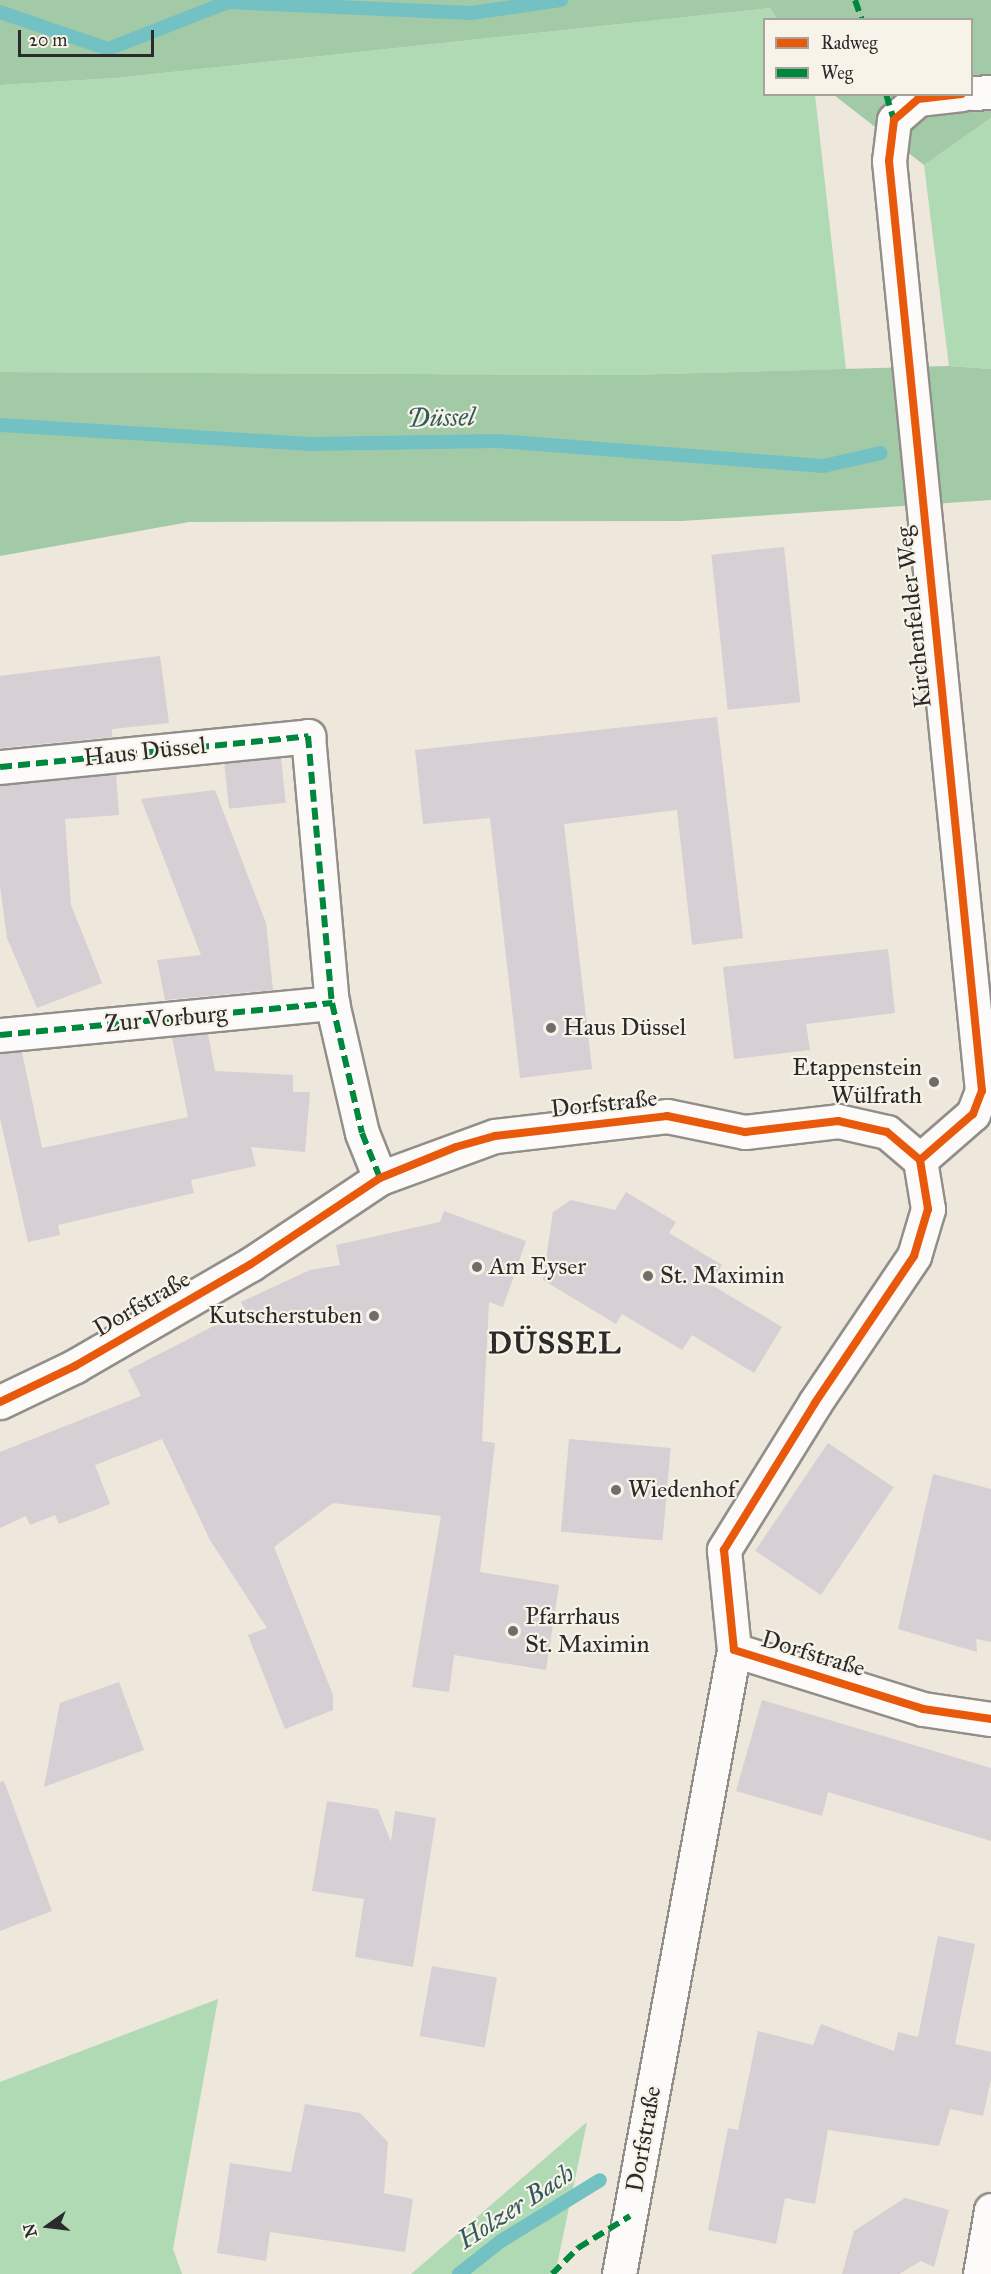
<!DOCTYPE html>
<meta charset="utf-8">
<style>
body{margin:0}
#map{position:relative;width:991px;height:2274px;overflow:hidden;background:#ede7dc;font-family:"IM FELL Great Primer",serif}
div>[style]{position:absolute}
.green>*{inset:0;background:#b0dab3}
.forest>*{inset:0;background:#a3caa7}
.stream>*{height:14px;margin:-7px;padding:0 7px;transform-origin:7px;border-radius:7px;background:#74c1c3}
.building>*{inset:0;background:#d6cfd4;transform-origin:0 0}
.roads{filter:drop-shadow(2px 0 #928f8a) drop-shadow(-2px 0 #928f8a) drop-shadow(0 2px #928f8a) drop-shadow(0 -2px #928f8a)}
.street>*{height:33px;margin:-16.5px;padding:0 16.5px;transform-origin:16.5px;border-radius:16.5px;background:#fcfbfa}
.quiet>*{height:6px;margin-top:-3px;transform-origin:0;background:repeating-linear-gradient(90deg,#00873e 0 12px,transparent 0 18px)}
.cycleway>*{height:8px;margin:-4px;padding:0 4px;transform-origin:4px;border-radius:4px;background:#e8590c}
.dots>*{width:16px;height:16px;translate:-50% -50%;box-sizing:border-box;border:3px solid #f7f3e8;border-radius:50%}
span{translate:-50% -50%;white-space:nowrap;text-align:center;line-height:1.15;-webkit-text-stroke:4.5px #f7f3e8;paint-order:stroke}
.street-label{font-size:24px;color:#2b2b2b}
.poi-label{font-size:24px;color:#2b2b2b}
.left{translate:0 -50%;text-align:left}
.right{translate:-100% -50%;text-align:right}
.water-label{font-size:26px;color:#325a5c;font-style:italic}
.district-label{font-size:30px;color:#2b2b2b;font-weight:700;letter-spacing:1.5px}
.legend{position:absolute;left:763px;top:18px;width:210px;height:78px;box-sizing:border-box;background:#f7f3e8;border:2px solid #a5a39c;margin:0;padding:8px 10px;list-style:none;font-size:18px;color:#2b2b2b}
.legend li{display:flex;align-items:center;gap:12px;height:30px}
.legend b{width:30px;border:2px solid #a5a39c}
.north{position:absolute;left:18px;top:2196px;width:60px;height:60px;-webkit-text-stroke:4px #f7f3e8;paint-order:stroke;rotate:256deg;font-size:16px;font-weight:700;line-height:24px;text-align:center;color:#2b2b2b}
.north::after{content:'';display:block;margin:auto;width:21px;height:27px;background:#2b2b2b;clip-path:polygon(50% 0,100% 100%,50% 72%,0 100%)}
.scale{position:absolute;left:18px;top:30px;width:136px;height:27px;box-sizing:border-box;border:3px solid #2b2b2b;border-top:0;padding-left:8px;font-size:18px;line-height:21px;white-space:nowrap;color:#2b2b2b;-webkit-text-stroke:4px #f7f3e8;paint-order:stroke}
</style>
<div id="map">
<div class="green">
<div style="clip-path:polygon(770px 8px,777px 19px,764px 20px,764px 94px,815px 95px,846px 369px,627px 375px,0 372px,0 85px,116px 78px)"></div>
<div style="clip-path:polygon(991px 118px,991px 369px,949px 366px,924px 165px)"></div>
<div style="clip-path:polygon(218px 1999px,173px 2249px,182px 2274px,0 2274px,0 2082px)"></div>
<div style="clip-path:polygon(587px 2122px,555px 2274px,411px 2274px)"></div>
</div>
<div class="forest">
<div style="clip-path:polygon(0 0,991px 0,991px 118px,924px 165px,834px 95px,972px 94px,972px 20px,777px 19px,770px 8px,116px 78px,0 85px)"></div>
<div style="clip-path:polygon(949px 366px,991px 369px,991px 500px,682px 521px,189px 522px,0 556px,0 372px,627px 375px)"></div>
</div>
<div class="stream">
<div style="left:0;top:12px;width:114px;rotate:18.9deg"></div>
<div style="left:108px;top:49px;width:129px;rotate:-21.4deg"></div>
<div style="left:228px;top:2px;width:243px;rotate:2.6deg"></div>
<div style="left:471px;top:13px;width:91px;rotate:-8.2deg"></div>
<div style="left:0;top:425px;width:311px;rotate:3.5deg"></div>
<div style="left:310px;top:444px;width:188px;rotate:-0.9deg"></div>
<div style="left:498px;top:441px;width:326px;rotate:4.4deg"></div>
<div style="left:823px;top:466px;width:59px;rotate:-12.6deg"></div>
<div style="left:459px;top:2274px;width:53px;rotate:-38.2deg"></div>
<div style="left:501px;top:2241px;width:116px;rotate:-31.6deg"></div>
</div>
<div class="building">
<div style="left:784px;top:547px;width:156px;height:73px;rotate:84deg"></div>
<div style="clip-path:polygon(160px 656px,169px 723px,112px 729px,112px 737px,0 748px,0 676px)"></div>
<div style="clip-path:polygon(717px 717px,743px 938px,692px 945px,677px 810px,564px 824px,592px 1069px,520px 1078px,490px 818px,423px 824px,415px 750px)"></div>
<div style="left:281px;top:758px;width:45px;height:57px;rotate:84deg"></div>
<div style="clip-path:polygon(116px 774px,119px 815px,65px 819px,71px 905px,102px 983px,37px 1008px,7px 938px,0 886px,0 785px)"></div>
<div style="clip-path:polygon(215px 790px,266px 923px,273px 990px,165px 1000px,157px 960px,201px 955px,141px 799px)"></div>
<div style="clip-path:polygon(888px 949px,895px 1013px,806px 1024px,810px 1050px,734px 1059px,723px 967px)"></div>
<div style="clip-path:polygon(208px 1034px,215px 1071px,293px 1075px,293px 1092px,310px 1092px,305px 1152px,251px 1147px,256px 1166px,191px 1180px,194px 1193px,58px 1225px,60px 1235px,28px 1242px,0 1118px,0 1053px,22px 1052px,42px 1148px,188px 1117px,172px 1037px)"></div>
<div style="clip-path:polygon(626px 1192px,676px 1222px,669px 1233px,722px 1265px,710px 1284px,782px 1327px,754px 1373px,692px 1335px,682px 1350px,622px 1314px,616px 1324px,543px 1280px,553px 1212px,571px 1200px,615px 1210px)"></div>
<div style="clip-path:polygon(444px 1211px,526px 1241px,503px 1307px,489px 1302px,482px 1441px,495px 1443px,480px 1572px,559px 1585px,546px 1670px,454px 1655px,449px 1692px,412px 1687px,441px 1516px,333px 1503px,274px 1547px,333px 1695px,333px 1710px,285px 1729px,248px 1635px,267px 1628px,210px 1540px,162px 1439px,95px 1465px,110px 1504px,59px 1524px,55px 1515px,30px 1525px,26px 1516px,0 1528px,0 1452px,141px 1396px,128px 1370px,245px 1310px,241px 1302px,310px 1270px,340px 1265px,336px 1245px,440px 1222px)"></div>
<div style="left:569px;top:1439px;width:102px;height:93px;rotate:5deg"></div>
<div style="left:828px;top:1443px;width:79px;height:130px;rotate:34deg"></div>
<div style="clip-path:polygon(933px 1474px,991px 1489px,991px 1642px,976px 1639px,977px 1652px,898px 1629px)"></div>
<div style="clip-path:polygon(119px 1682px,144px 1750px,44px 1787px,60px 1703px)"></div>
<div style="clip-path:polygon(762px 1700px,991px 1768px,991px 1841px,828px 1792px,822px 1816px,736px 1791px)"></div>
<div style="clip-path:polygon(4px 1781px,52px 1911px,0 1931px,0 1782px)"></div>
<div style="clip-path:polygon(327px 1801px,378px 1809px,391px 1842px,395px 1811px,436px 1818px,413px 1967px,355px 1957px,364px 1899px,312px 1891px)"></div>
<div style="clip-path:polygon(938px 1936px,975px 1944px,955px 2044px,991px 2052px,991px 2079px,983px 2116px,950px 2109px,939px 2146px,828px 2130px,815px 2204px,785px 2198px,776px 2244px,708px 2230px,728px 2128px,738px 2130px,758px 2031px,813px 2045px,821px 2024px,894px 2051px,898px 2032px,918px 2037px)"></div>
<div style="left:432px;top:1966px;width:66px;height:71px;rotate:10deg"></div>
<div style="clip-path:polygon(305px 2104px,360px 2113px,388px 2142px,384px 2193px,413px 2199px,405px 2252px,270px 2232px,266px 2261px,217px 2253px,230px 2163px,291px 2172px)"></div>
<div style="clip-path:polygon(905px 2198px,949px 2210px,934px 2267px,921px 2261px,899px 2274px,842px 2274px,854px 2231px)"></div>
</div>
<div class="roads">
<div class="street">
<div style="left:972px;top:93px;width:19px;rotate:-3deg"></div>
<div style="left:0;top:767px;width:310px;rotate:-5.7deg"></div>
<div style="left:308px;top:736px;width:268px;rotate:84.9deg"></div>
<div style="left:332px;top:1003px;width:133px;rotate:77deg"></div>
<div style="left:362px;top:1133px;width:48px;rotate:68.2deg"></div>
<div style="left:0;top:1035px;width:334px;rotate:-5.5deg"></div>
<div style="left:920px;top:1160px;width:70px;rotate:-41deg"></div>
<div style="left:973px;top:1114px;width:25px;rotate:-69deg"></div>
<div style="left:982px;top:1091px;width:935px;rotate:-95.71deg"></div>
<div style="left:889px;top:161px;width:41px;rotate:-83deg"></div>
<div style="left:894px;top:120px;width:32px;rotate:-41deg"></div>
<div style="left:918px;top:99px;width:44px;rotate:-6.5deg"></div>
<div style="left:0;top:1402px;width:83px;rotate:-25.6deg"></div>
<div style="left:75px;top:1366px;width:203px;rotate:-30.1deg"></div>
<div style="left:251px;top:1264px;width:155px;rotate:-33.7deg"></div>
<div style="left:380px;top:1178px;width:122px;rotate:-20.1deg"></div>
<div style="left:495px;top:1136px;width:173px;rotate:-6.6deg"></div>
<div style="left:667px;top:1116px;width:80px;rotate:11.6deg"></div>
<div style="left:745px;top:1132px;width:94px;rotate:-6.7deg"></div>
<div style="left:838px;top:1121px;width:50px;rotate:12.7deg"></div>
<div style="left:887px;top:1132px;width:43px;rotate:40.3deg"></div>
<div style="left:920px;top:1160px;width:50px;rotate:80.7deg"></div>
<div style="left:928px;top:1209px;width:49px;rotate:106.6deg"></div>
<div style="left:914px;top:1256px;width:177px;rotate:124deg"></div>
<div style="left:815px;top:1403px;width:173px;rotate:121.8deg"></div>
<div style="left:724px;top:1550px;width:100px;rotate:84.3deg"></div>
<div style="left:734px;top:1650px;width:635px;rotate:100.44deg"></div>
<div style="left:734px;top:1650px;width:198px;rotate:17.3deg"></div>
<div style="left:923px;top:1709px;width:69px;rotate:8.4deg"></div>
<div style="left:980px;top:2274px;width:65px;rotate:-80.2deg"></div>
</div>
</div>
<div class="quiet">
<div style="left:855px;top:0;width:21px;rotate:71deg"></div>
<div style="left:886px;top:94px;width:27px;rotate:73deg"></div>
<div style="left:0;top:767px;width:310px;rotate:-5.7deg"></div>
<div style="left:308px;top:736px;width:268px;rotate:84.9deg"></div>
<div style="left:332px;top:1003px;width:133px;rotate:77deg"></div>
<div style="left:362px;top:1133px;width:48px;rotate:68.2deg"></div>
<div style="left:0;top:1035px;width:334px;rotate:-5.5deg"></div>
<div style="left:552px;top:2274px;width:37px;rotate:-45deg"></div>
<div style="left:578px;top:2248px;width:61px;rotate:-31.6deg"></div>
</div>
<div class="cycleway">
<div style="left:920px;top:1160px;width:70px;rotate:-41deg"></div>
<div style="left:973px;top:1114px;width:25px;rotate:-69deg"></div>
<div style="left:982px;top:1091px;width:935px;rotate:-95.71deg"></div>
<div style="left:889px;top:161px;width:41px;rotate:-83deg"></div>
<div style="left:894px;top:120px;width:32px;rotate:-41deg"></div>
<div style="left:918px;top:99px;width:44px;rotate:-6.5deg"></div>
<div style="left:0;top:1402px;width:83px;rotate:-25.6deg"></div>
<div style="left:75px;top:1366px;width:203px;rotate:-30.1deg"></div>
<div style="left:251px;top:1264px;width:155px;rotate:-33.7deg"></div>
<div style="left:380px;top:1178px;width:82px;rotate:-22.2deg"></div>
<div style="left:456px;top:1147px;width:41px;rotate:-15.8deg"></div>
<div style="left:495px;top:1136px;width:173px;rotate:-6.6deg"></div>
<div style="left:667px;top:1116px;width:80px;rotate:11.6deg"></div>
<div style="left:745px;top:1132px;width:94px;rotate:-6.7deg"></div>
<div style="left:838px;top:1121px;width:50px;rotate:12.7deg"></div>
<div style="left:887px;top:1132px;width:43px;rotate:40.3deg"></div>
<div style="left:920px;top:1160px;width:50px;rotate:80.7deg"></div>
<div style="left:928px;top:1209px;width:49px;rotate:106.6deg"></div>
<div style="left:914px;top:1256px;width:177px;rotate:124deg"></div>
<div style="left:815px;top:1403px;width:173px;rotate:121.8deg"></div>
<div style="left:724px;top:1550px;width:100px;rotate:84.3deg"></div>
<div style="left:734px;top:1650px;width:198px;rotate:17.3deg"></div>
<div style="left:923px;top:1709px;width:69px;rotate:8.4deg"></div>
</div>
<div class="dots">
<div style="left:551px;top:1028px;background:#6f6d69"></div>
<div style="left:934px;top:1082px;background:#6f6d69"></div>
<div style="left:477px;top:1267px;background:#6f6d69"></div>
<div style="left:648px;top:1276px;background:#6f6d69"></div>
<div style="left:374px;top:1316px;background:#6f6d69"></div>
<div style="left:616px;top:1490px;background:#6f6d69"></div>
<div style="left:513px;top:1631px;background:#6f6d69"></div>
</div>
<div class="street-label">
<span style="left:914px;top:617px;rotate:-96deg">Kirchenfelder Weg</span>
<span style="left:145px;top:752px;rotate:-6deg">Haus Düssel</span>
<span style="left:166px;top:1019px;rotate:-5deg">Zur Vorburg</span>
<span style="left:604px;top:1104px;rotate:-6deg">Dorfstraße</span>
<span style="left:142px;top:1304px;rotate:-30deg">Dorfstraße</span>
<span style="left:813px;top:1654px;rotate:17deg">Dorfstraße</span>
<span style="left:644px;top:2139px;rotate:-80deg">Dorfstraße</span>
</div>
<div class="poi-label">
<span class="left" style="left:563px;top:1028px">Haus Düssel</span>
<span class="right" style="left:922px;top:1082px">Etappenstein<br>Wülfrath</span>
<span class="left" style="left:489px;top:1267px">Am Eyser</span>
<span class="left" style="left:660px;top:1276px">St. Maximin</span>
<span class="right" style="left:362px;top:1316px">Kutscherstuben</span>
<span class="left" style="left:628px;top:1490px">Wiedenhof</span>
<span class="left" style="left:525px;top:1631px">Pfarrhaus<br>St. Maximin</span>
</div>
<div class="water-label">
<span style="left:441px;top:418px;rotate:-1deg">Düssel</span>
<span style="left:516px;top:2207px;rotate:-33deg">Holzer Bach</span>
</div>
<div class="district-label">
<span style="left:555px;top:1343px">DÜSSEL</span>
</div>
<ul class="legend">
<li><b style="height:8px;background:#e8590c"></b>Radweg</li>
<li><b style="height:8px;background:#00873e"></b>Weg</li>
</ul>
<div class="north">N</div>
<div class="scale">20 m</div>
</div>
